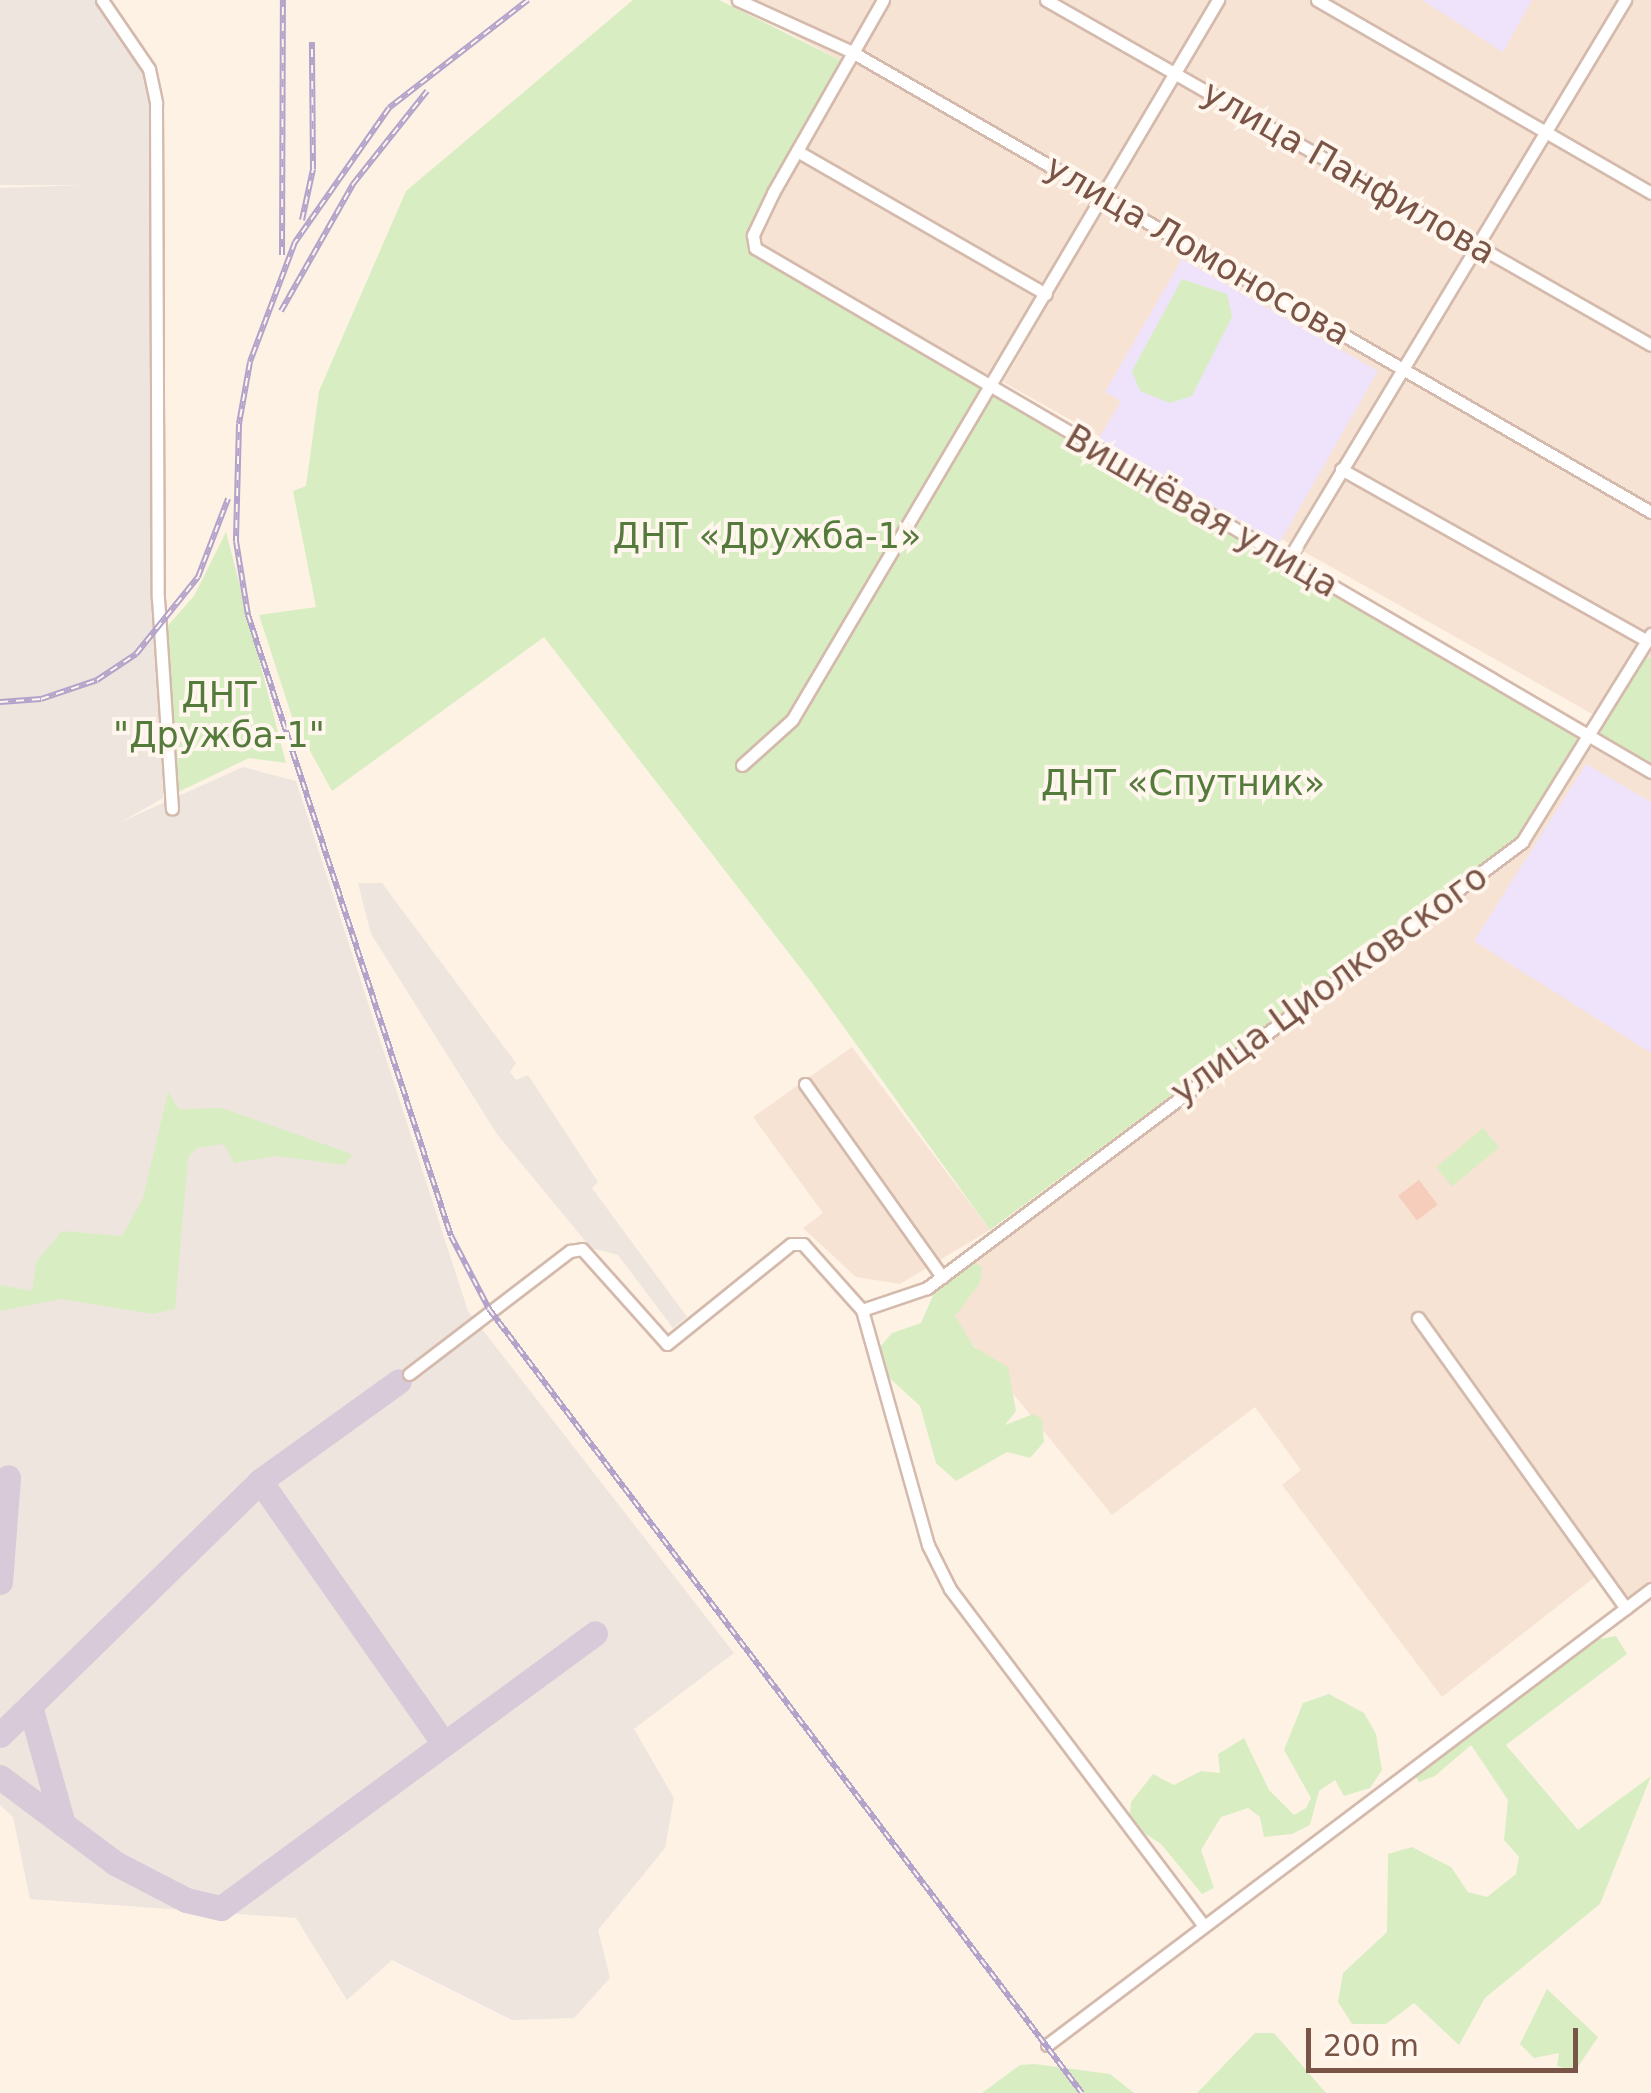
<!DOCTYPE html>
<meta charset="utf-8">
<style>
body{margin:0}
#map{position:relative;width:1651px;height:2093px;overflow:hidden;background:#fef2e5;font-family:"DejaVu Sans",sans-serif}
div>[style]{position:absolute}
.residential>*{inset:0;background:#f7e3d3}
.industrial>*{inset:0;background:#eee5df}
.education>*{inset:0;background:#efe2fb}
.green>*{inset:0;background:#d8eec2;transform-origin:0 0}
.taxiway>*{height:25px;margin:-12.5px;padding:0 12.5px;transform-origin:12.5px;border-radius:12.5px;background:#d8cad8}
.building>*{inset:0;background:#f6ccba;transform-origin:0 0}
.roads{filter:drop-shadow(2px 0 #d4baac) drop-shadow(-2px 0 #d4baac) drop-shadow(0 2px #d4baac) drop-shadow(0 -2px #d4baac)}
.minor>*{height:11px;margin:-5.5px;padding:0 5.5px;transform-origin:5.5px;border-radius:5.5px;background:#fff}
.rail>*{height:6px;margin-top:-3px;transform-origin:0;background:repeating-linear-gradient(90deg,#fff6ed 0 8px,#b3a2ca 0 16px);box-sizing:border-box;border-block:2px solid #b3a2ca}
span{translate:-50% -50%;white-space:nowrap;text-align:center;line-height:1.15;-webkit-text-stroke:8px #fff6ed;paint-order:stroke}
.street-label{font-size:35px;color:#7a5447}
.park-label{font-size:35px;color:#547a3c}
.scale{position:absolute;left:1306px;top:2028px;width:272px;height:45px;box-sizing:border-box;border:5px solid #7a5447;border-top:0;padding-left:12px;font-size:30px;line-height:35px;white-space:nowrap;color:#7a5447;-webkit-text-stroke:8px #fff6ed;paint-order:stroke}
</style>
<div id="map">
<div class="residential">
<div style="clip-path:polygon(728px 0,1218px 0,988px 386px,755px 248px,757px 227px,842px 61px)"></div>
<div style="clip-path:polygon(1223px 0,1651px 0,1651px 747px,1003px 382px)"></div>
<div style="clip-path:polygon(1591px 739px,1651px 772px,1651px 1589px,1626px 1608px,1600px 1573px,1442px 1697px,1282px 1485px,1301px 1470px,1255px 1407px,1112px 1515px,927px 1288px,1522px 842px)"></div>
<div style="clip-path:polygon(852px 1047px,990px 1230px,900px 1284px,856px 1277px,803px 1228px,823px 1213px,753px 1117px)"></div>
</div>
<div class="industrial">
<div style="clip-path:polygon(0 0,98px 0,151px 84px,163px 798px,121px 822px,243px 767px,296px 781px,468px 1311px,734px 1653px,634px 1729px,674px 1798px,665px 1848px,598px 1930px,610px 1978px,574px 2018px,512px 2020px,392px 1960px,347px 2000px,296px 1918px,30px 1899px,13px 1817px,0 1805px,0 188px,84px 185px,0 185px)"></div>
<div style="clip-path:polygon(358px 883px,382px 883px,516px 1063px,510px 1072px,516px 1080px,528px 1075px,598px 1182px,592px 1188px,687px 1317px,673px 1328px,618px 1255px,591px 1248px,497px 1134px,371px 934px)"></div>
</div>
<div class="education">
<div style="clip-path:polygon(1422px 0,1532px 0,1503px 52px)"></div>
<div style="clip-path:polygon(1182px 259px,1378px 371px,1279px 544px,1098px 440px,1121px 401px,1105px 392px)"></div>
<div style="clip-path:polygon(1586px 764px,1651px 802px,1651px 1053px,1474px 941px)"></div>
</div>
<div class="green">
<div style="clip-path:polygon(633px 0,719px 0,842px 61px,748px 229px,756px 256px,1583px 735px,1522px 835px,990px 1230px,812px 983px,544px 637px,332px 791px,293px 720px,259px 615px,316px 607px,293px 491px,306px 486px,319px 391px,406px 191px)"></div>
<div style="clip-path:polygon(1182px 279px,1227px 294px,1232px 317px,1192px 396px,1170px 403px,1140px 391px,1132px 371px)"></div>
<div style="clip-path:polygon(226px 532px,286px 763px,249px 758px,172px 795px,164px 630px,194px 596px)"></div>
<div style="clip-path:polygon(1646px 658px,1651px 658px,1651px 764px,1602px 738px,1599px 724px)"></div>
<div style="clip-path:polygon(168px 1092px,179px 1109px,222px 1108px,352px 1154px,345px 1165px,276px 1156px,234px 1163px,224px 1144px,197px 1148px,188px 1157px,175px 1309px,153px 1314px,61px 1299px,0 1311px,0 1285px,32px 1291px,36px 1262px,62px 1231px,122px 1236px,143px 1198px)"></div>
<div style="left:1483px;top:1128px;width:25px;height:61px;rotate:50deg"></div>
<div style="clip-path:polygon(974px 1261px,982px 1268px,980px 1283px,955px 1316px,974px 1347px,1008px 1367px,1016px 1411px,1005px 1425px,1033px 1414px,1042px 1419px,1044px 1442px,1030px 1458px,1007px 1452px,956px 1481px,936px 1463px,920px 1406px,885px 1374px,878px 1349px,892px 1333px,921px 1323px,935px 1291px)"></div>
<div style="clip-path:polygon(1616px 1636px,1627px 1654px,1506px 1745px,1578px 1830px,1651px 1776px,1600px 1904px,1485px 1998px,1459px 2045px,1414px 2003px,1386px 2024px,1352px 2024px,1338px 2002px,1343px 1973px,1387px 1932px,1388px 1854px,1412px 1847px,1451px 1867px,1468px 1892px,1487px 1897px,1516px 1874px,1519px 1857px,1504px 1840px,1508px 1800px,1471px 1745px,1435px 1776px,1419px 1782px,1412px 1769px,1594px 1640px)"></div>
<div style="clip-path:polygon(1329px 1694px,1364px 1713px,1376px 1734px,1382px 1770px,1370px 1788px,1344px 1796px,1335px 1780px,1319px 1791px,1310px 1825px,1292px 1834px,1264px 1837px,1260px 1817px,1248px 1808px,1221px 1817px,1201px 1850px,1214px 1888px,1202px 1894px,1161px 1844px,1129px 1823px,1131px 1802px,1153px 1774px,1174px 1785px,1201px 1771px,1220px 1773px,1218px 1754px,1244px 1738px,1269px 1790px,1294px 1815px,1306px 1808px,1311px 1798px,1284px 1750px,1303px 1703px)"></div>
<div style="clip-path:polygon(1547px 1989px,1598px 2037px,1575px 2071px,1557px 2066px,1559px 2053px,1534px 2058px,1520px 2044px)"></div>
<div style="clip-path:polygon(1255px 2033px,1274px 2033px,1326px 2093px,1197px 2093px)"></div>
<div style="clip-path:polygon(1035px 2064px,1110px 2074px,1134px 2093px,982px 2093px,1020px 2065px)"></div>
</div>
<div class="taxiway">
<div style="left:260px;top:1481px;width:319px;rotate:55deg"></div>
<div style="left:0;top:1582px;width:105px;rotate:-85.6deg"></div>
<div style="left:30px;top:1706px;width:123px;rotate:74.4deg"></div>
<div style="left:0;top:1735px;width:363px;rotate:-44.3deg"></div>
<div style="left:260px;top:1481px;width:171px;rotate:-35.7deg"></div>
<div style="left:0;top:1777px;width:144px;rotate:36.8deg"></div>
<div style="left:115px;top:1863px;width:80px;rotate:27.5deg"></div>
<div style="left:186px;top:1900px;width:36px;rotate:13deg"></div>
<div style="left:221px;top:1908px;width:464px;rotate:-36.3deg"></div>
</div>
<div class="building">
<div style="left:1419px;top:1180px;width:31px;height:26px;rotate:53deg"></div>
</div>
<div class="roads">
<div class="minor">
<div style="left:102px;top:0;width:83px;rotate:55.7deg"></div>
<div style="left:149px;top:69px;width:35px;rotate:78deg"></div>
<div style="left:156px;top:103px;width:495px;rotate:89.8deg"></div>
<div style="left:158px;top:598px;width:211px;rotate:86.2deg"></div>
<div style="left:738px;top:0;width:125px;rotate:24.5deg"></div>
<div style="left:852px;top:52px;width:922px;rotate:29.93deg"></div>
<div style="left:883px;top:0;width:222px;rotate:119.7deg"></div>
<div style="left:773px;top:193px;width:47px;rotate:115.5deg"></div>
<div style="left:753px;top:235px;width:13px;rotate:81deg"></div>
<div style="left:755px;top:248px;width:1038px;rotate:30.32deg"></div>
<div style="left:1046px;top:0;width:696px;rotate:29.69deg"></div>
<div style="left:1317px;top:0;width:386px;rotate:30deg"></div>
<div style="left:797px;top:151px;width:287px;rotate:29.9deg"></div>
<div style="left:1341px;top:469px;width:351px;rotate:29.3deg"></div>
<div style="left:1288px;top:560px;width:654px;rotate:-58.96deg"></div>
<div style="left:742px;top:765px;width:67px;rotate:-42deg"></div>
<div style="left:792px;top:720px;width:837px;rotate:-59.39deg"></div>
<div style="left:805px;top:1084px;width:237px;rotate:54.6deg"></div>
<div style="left:862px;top:1310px;width:69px;rotate:-18.7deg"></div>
<div style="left:927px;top:1288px;width:744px;rotate:-36.85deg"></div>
<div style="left:1522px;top:842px;width:245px;rotate:-58.2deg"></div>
<div style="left:1418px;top:1318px;width:357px;rotate:54.4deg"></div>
<div style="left:409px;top:1374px;width:203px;rotate:-37.4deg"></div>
<div style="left:570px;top:1251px;width:12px;rotate:-9deg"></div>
<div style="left:582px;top:1249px;width:127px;rotate:48.2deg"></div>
<div style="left:667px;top:1344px;width:159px;rotate:-38.9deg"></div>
<div style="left:791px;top:1244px;width:12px"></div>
<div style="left:803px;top:1244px;width:89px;rotate:48.2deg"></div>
<div style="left:862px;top:1310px;width:244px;rotate:74.3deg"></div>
<div style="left:928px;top:1545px;width:49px;rotate:63.4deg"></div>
<div style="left:950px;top:1589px;width:419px;rotate:53deg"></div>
<div style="left:1047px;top:2045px;width:757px;rotate:-37.05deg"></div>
</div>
</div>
<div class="rail">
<div style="left:528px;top:0;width:176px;rotate:142.2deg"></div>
<div style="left:389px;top:108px;width:164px;rotate:125deg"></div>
<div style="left:295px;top:242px;width:128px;rotate:110.6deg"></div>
<div style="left:250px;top:362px;width:63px;rotate:100.1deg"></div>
<div style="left:239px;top:424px;width:117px;rotate:91.5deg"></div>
<div style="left:236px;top:541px;width:75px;rotate:80.8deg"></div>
<div style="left:248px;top:615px;width:653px;rotate:71.9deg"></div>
<div style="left:451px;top:1236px;width:82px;rotate:62.5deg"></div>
<div style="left:489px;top:1309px;width:983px;rotate:52.9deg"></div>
<div style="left:302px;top:220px;width:52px;rotate:-77.8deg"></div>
<div style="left:313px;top:169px;width:127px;rotate:-90.5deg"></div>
<div style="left:282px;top:255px;width:255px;rotate:-89.8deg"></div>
<div style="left:281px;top:311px;width:146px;rotate:-60.4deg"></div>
<div style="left:353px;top:184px;width:119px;rotate:-51.5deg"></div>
<div style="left:0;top:702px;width:41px;rotate:-4.2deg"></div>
<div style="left:41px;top:699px;width:59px;rotate:-18.7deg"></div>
<div style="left:97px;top:680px;width:47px;rotate:-33.7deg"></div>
<div style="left:136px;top:654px;width:99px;rotate:-51.2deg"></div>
<div style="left:198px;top:577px;width:84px;rotate:-69deg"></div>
</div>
<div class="street-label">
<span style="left:1349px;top:172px;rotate:30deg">улица Панфилова</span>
<span style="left:1198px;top:250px;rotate:30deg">улица Ломоносова</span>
<span style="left:1202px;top:511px;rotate:30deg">Вишнёвая улица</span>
<span style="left:1329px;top:984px;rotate:-36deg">улица Циолковского</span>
</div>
<div class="park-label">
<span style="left:767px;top:536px">ДНТ «Дружба-1»</span>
<span style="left:219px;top:715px">ДНТ<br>"Дружба-1"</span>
<span style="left:1183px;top:783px">ДНТ «Спутник»</span>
</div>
<div class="scale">200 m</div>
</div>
